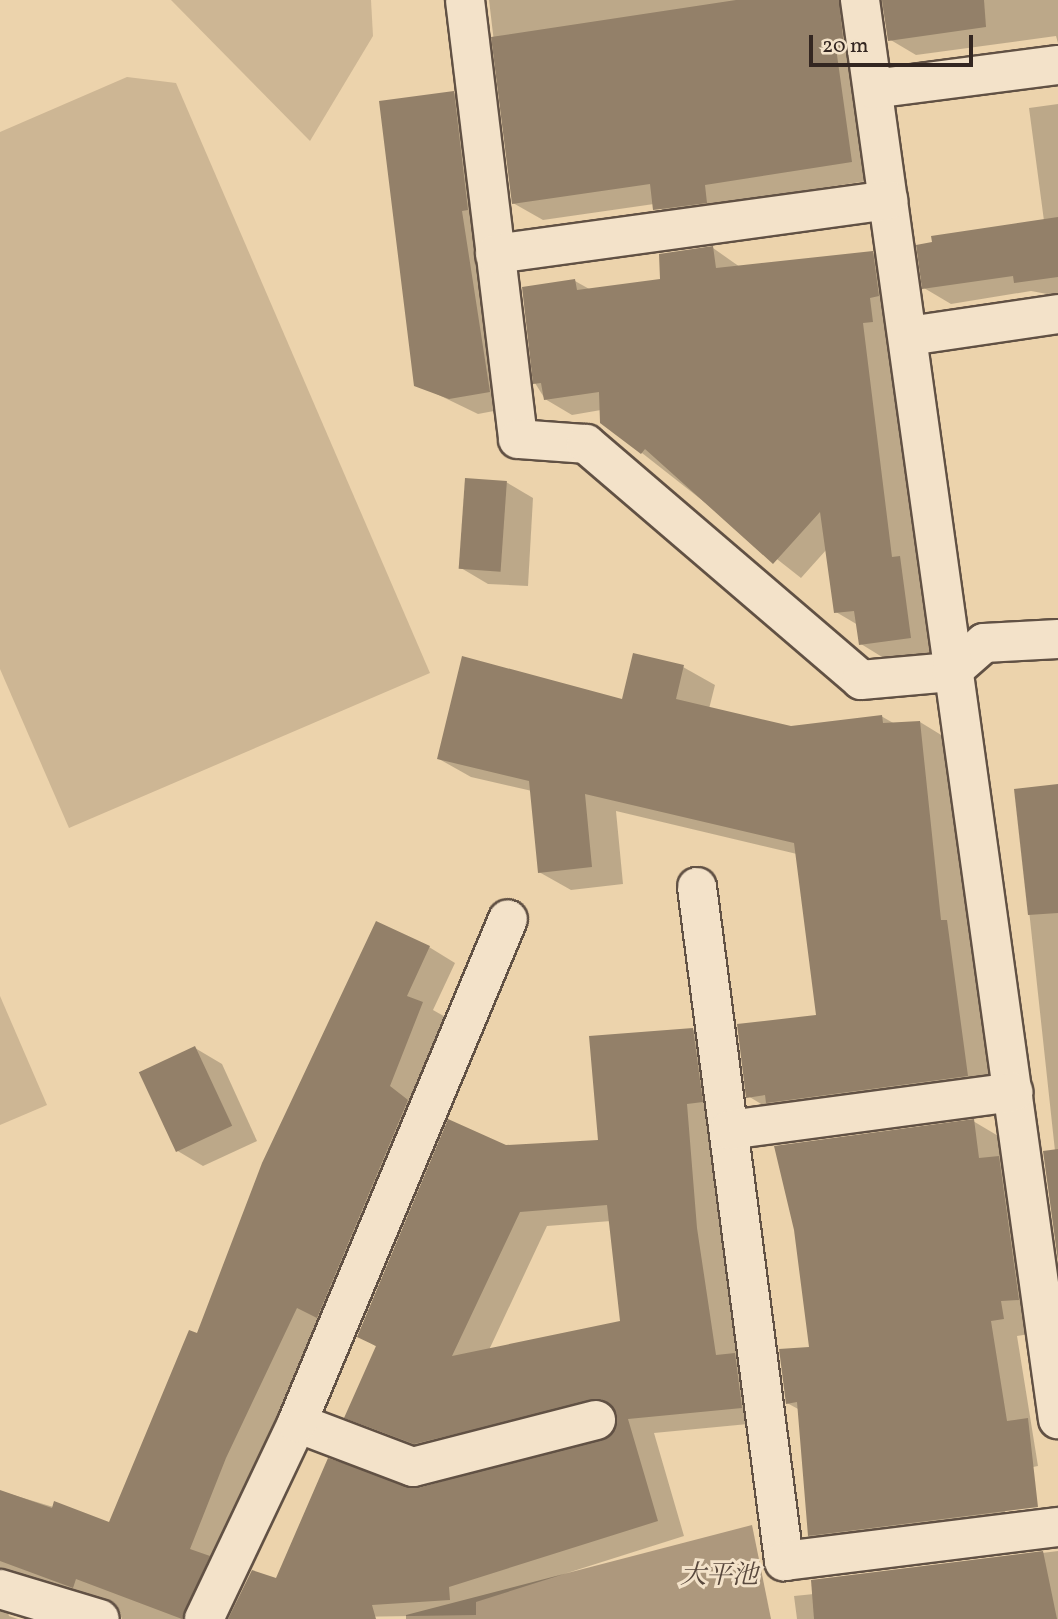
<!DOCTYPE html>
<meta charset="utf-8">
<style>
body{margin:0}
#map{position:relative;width:1058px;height:1619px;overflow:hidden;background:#ecd3ac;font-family:Vollkorn,"Noto Serif JP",serif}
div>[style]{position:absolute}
.green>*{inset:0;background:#cdb694}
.water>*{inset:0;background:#ad987d}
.shadow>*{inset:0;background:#0003}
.building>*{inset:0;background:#938069;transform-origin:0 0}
.roads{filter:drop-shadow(2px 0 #615144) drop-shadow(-2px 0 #615144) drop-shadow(0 2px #615144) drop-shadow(0 -2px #615144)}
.street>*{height:38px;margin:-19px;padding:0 19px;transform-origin:19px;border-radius:19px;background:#f3e2c9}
span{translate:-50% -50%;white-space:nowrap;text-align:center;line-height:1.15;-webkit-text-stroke:6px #f3e2c9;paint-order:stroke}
.water-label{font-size:26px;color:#58483d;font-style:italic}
.scale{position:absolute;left:809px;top:35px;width:164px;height:32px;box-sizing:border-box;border:4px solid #332621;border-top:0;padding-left:9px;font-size:21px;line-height:24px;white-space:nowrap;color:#332621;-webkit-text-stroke:5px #f3e2c9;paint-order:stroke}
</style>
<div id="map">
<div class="green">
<div style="clip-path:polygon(171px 0,371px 0,373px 36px,310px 141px)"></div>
<div style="clip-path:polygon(127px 77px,176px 83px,430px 673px,69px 828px,0 669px,0 132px)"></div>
<div style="clip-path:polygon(0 996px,47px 1105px,0 1125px)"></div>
</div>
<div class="water">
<div style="clip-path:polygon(752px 1525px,771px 1619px,406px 1619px,406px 1615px)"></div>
</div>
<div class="shadow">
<div style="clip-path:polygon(489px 0,852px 0,881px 179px,734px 201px,737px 219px,685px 226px,654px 204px,543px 220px,513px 203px)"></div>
<div style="clip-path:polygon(881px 0,1058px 0,1058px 43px,1056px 36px,916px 55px,889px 39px)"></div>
<div style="clip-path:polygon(454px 93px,480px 108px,516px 407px,478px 414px,416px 384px)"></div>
<div style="clip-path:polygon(1058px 104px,1058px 296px,1031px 291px,951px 304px,924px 288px,1044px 221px,1029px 108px)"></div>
<div style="clip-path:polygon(713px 248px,740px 267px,873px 253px,899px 268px,890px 338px,918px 568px,926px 573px,937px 653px,887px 660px,861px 644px,858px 625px,836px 612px,827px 549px,801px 578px,642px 453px,601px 410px,572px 415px,545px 399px,535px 383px,575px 281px,591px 290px,662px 280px)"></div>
<div style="clip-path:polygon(506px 482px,533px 498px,528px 586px,488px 584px,461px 568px)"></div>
<div style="clip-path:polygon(683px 667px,715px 685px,709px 709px,791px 728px,881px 716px,895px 724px,920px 722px,951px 741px,999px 1093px,779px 1115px,748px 1096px,818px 1016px,797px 854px,616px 811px,623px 884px,571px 890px,539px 872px,532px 791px,471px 777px,439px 759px,623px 701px)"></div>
<div style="clip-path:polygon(1058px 786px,1058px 1248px,1055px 1151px,1016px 790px)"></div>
<div style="clip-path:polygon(429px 947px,455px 963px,433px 1010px,449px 1019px,215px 1619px,122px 1619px,119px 1610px,34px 1582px,5px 1599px,9px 1616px,18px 1619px,0 1619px,0 1491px,110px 1524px,198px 1335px)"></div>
<div style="clip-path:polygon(evenodd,693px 1030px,720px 1045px,713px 1119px,723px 1244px,741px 1358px,768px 1422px,654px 1433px,684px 1536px,476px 1602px,476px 1615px,229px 1619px,277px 1580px,418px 1490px,602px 1443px,619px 1426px,617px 1416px,443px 1458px,347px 1417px,377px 1347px,359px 1336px,505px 1147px,600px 1142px,693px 1030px,611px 1221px,622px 1323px,489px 1350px,547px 1226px,611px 1221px)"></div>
<div style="clip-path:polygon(195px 1048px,222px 1064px,257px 1141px,203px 1166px,176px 1150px)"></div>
<div style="clip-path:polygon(973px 1121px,1000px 1137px,1048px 1331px,1017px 1336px,1038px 1466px,999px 1474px,1008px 1529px,836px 1550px,810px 1535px,800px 1410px,787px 1403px,810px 1348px)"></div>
<div style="clip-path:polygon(1058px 1551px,1058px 1619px,797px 1619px,794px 1596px,814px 1594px,813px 1581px)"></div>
</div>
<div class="building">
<div style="clip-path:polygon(736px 0,839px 0,844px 47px,836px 48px,852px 162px,705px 185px,707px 203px,653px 210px,650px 184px,512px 204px,491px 37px)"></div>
<div style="clip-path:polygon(882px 0,984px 0,986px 27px,888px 41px)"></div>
<div style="clip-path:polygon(454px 91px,468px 210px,462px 211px,490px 392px,449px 399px,414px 386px,379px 101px)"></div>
<div style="clip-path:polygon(1058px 217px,1058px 277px,1014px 283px,1013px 276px,922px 289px,916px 245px,932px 242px,931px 236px)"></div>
<div style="clip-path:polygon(713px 246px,716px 268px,873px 251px,879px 296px,870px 298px,873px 322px,863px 323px,892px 557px,900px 556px,911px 638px,859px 645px,854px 611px,834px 613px,820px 512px,773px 564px,645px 449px,641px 454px,600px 423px,599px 392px,544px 400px,541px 383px,533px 384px,522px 287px,575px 279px,577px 290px,660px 279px,659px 254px)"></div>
<div style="left:465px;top:478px;width:42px;height:91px;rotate:4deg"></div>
<div style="clip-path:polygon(633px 653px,684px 665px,676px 699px,791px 726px,882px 715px,883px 723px,920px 721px,941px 920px,947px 920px,968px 1076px,766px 1103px,765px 1095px,746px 1098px,737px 1024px,816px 1015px,794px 843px,585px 794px,592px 867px,538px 873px,529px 781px,437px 759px,462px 656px,622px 699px)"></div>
<div style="clip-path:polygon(1058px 784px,1058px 913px,1028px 915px,1014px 789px)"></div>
<div style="clip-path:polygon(376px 921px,430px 946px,407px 996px,423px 1002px,390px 1086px,408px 1100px,317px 1318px,297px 1308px,226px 1458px,190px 1549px,210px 1556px,182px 1619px,76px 1579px,73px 1588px,0 1561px,0 1490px,52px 1508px,54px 1501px,109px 1522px,189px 1330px,197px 1333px,262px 1163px)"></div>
<div style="clip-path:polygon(evenodd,693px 1028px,703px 1102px,687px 1104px,697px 1228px,716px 1355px,735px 1353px,742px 1408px,628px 1419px,658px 1521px,449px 1587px,450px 1600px,372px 1605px,376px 1619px,228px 1619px,252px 1570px,276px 1578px,328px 1458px,418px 1488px,612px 1435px,617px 1414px,601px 1399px,414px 1444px,344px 1418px,376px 1346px,357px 1337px,448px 1119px,506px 1145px,598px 1140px,589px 1036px,693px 1028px,607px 1205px,620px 1321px,452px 1356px,520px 1212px,607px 1205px)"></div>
<div style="left:195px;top:1046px;width:88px;height:62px;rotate:65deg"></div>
<div style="clip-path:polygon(974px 1119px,979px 1158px,999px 1156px,1019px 1300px,1001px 1301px,1004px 1319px,991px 1321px,1007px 1421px,1028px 1418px,1038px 1507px,808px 1536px,797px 1402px,786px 1404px,779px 1349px,809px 1347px,794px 1230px,774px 1146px)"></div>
<div style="clip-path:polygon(1058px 1149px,1058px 1261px,1043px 1151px)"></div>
<div style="clip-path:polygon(1043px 1551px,1057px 1619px,814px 1619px,811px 1580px)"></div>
</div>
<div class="roads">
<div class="street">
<div style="left:465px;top:0;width:442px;rotate:83.1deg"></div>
<div style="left:518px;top:439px;width:68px;rotate:4.2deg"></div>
<div style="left:586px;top:444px;width:362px;rotate:40.6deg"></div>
<div style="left:861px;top:680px;width:90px;rotate:-5.1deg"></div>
<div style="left:951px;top:672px;width:44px;rotate:-41.3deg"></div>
<div style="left:984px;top:643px;width:74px;rotate:-3.1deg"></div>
<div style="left:860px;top:0;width:1433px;rotate:82.06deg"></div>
<div style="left:873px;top:89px;width:187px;rotate:-7.4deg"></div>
<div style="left:495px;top:254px;width:397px;rotate:-7.8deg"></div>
<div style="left:909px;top:336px;width:151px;rotate:-8.4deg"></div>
<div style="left:697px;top:887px;width:680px;rotate:82.64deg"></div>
<div style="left:784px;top:1561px;width:276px;rotate:-7.1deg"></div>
<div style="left:729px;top:1130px;width:287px;rotate:-7.6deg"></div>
<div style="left:297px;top:1423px;width:124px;rotate:20.8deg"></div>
<div style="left:413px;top:1467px;width:189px;rotate:-14.4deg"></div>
<div style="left:0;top:1589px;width:104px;rotate:16.7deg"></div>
<div style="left:204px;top:1619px;width:217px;rotate:-64.6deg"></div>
<div style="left:297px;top:1423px;width:546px;rotate:-67.28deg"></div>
</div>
</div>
<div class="water-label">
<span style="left:719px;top:1577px">大平池</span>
</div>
<div class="scale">20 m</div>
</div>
